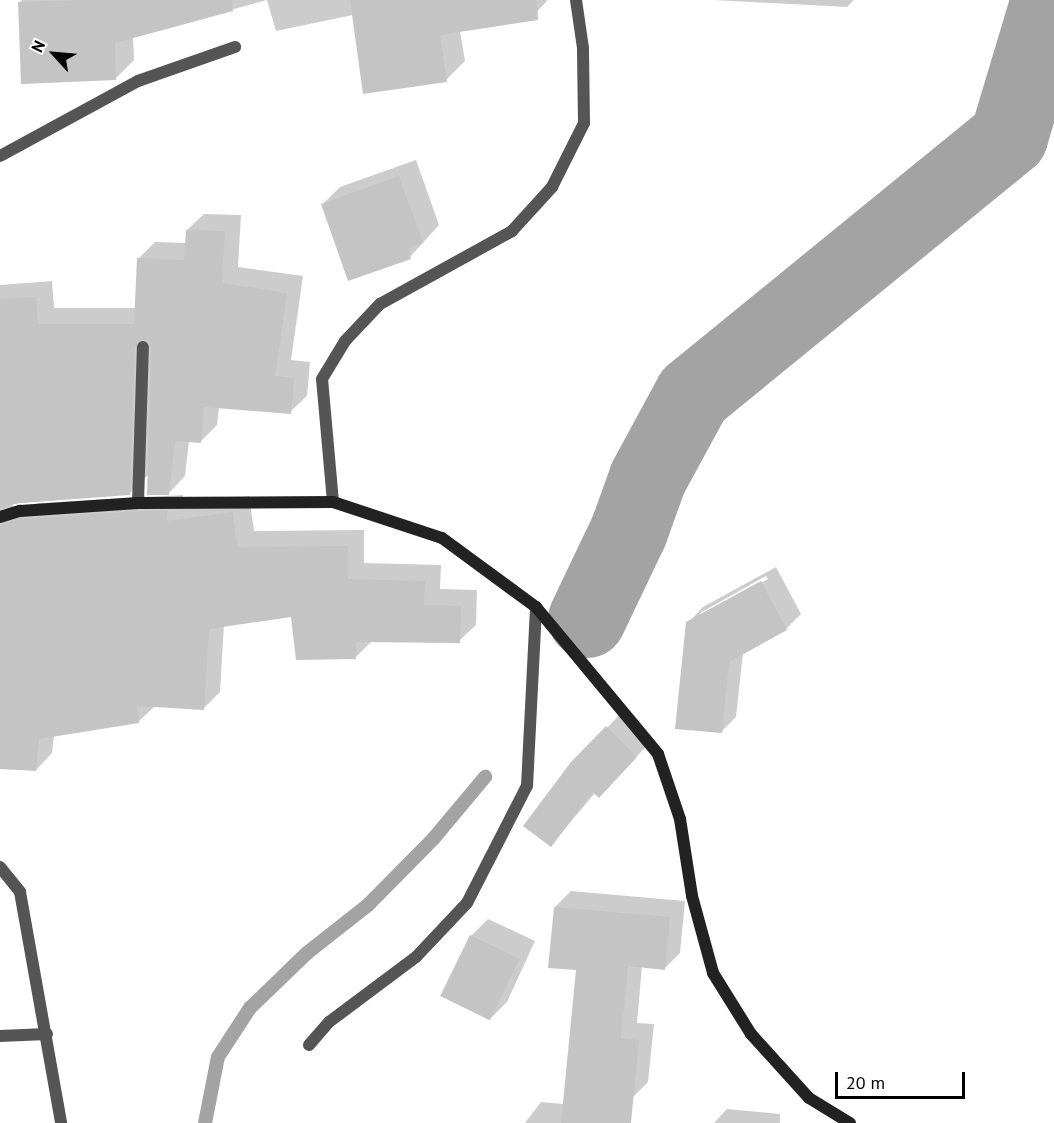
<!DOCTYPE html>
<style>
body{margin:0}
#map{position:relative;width:1054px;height:1123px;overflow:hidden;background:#fff;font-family:"PT Sans",sans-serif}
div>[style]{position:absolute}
.shadow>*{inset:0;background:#0003}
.stream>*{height:14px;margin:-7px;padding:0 7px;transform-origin:7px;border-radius:7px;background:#a3a3a3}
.river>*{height:78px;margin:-39px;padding:0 39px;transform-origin:39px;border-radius:39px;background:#a3a3a3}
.building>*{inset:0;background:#c4c4c4;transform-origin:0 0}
.lane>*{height:12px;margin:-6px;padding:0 6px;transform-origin:6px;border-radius:6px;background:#555}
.street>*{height:12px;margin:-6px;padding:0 6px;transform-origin:6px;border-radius:6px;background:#555}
.secondary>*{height:12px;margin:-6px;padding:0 6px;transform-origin:6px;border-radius:6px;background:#222}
span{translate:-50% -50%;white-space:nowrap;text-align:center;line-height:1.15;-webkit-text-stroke:4.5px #fff;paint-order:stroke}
.north{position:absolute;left:24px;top:24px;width:60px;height:60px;-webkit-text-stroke:4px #fff;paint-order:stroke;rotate:296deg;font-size:16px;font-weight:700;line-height:24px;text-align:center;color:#000}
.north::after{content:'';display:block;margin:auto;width:21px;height:27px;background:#000;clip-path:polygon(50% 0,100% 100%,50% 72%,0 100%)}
.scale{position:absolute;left:835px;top:1072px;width:130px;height:27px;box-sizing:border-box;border:3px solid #000;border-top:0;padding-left:8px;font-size:18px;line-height:21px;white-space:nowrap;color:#000;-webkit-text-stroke:4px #fff;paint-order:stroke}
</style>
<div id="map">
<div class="shadow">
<div style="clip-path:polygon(22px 0,547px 0,547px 1px,529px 20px,460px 31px,465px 61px,446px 80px,353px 15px,276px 31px,267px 0,133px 37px,134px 60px,116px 78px,19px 3px)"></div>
<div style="clip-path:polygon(713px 0,854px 0,847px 7px)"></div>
<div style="clip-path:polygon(416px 160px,439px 225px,410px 257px,323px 204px,340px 187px)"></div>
<div style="clip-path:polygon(204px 214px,241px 215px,238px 267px,303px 276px,291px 360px,310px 362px,307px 396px,290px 412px,219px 407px,217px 425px,200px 442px,189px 441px,185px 476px,169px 493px,149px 474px,129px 494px,10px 504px,19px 509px,39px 503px,183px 495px,182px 506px,249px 496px,254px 531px,364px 530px,364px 563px,441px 565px,440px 589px,477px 590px,476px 625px,459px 641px,372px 641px,356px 657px,293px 615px,224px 625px,220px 692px,203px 709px,155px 706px,138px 722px,54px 735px,52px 753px,36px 770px,0 767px,0 285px,52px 281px,54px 308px,136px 308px,138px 259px,155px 242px,187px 243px,187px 230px)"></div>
<div style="clip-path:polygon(evenodd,776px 567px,801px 614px,786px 629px,743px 653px,736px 717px,721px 732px,688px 623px,703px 607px,776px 567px,766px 576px,768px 579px,700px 616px,700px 613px,766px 576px)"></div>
<div style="clip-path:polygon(623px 711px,653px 739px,616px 779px,595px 793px,551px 845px,607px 728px)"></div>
<div style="clip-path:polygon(571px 891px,685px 901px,680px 953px,664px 969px,642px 966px,637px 1023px,654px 1024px,648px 1082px,632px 1098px,620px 1123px,525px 1123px,541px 1102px,564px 1104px,577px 969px,555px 907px)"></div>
<div style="clip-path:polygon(488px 919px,535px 941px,507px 1002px,490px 1019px,471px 936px)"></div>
<div style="clip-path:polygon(727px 1109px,780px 1114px,780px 1123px,714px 1123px)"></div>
</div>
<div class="stream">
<div style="left:205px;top:1123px;width:67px;rotate:-78.9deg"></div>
<div style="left:218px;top:1057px;width:59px;rotate:-56.9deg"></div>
<div style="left:250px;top:1008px;width:79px;rotate:-44deg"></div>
<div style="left:307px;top:953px;width:78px;rotate:-38.2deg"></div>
<div style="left:368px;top:905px;width:94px;rotate:-45.4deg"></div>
<div style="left:434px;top:838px;width:80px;rotate:-50.1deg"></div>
</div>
<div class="river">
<div style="left:587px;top:619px;width:98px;rotate:-64.5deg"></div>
<div style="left:629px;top:531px;width:56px;rotate:-70.3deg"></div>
<div style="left:648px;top:478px;width:94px;rotate:-61.5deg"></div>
<div style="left:693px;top:395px;width:408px;rotate:-39.2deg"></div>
<div style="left:1009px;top:137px;width:143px;rotate:-73.3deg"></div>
</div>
<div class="building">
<div style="clip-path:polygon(82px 0,232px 0,233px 11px,115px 43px,116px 80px,21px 84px,18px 2px)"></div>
<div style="clip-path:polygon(350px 0,537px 0,538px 20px,440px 35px,447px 82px,363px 94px)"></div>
<div style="clip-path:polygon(399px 176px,423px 243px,408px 248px,411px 259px,348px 281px,321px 204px)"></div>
<div style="clip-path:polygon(186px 230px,225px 231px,222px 283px,287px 293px,275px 376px,294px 378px,291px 414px,204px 407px,201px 443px,175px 441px,169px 495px,147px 495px,151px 347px,148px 340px,140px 340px,135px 347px,130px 495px,19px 503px,0 508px,0 299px,36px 297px,38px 324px,134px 324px,137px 258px,184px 260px)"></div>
<div style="clip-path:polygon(138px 511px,168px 511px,167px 521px,233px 512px,237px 547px,348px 546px,348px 579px,425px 581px,424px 605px,461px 606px,460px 643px,356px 642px,356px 659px,296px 660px,291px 617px,209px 629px,204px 710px,137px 706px,139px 723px,39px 739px,36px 771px,0 769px,0 525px,21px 519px)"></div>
<div style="clip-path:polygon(761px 581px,787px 630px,729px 662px,722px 733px,675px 729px,686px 622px)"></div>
<div style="clip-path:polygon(606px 726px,637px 757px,599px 798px,593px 792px,551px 847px,523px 826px,571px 762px)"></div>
<div style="clip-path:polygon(554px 907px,670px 917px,665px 970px,628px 966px,621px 1038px,639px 1040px,631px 1123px,561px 1123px,576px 970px,548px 968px)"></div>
<div style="left:470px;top:935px;width:55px;height:68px;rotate:26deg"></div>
</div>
<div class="lane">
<div style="left:309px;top:1045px;width:30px;rotate:-49deg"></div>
<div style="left:329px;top:1022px;width:109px;rotate:-36.8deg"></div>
<div style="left:416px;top:957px;width:74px;rotate:-46.6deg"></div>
<div style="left:467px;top:903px;width:131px;rotate:-62.9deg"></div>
<div style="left:527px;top:786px;width:179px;rotate:-87.1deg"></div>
</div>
<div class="street">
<div style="left:0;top:156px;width:157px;rotate:-28.5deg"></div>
<div style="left:138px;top:81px;width:103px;rotate:-19.3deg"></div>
<div style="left:333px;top:502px;width:123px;rotate:-95.1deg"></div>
<div style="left:322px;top:379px;width:44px;rotate:-58.8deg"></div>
<div style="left:345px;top:341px;width:51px;rotate:-46.6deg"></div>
<div style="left:380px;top:304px;width:151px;rotate:-28.9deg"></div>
<div style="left:512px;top:231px;width:59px;rotate:-47.7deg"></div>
<div style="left:552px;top:187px;width:72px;rotate:-63.4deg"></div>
<div style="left:584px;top:123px;width:75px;rotate:-90.8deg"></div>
<div style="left:583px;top:48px;width:49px;rotate:-98.3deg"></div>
<div style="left:138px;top:503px;width:156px;rotate:-88.2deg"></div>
<div style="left:0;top:867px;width:32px;rotate:51deg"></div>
<div style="left:20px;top:892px;width:235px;rotate:79.9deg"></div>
<div style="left:0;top:1036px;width:47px;rotate:-2.4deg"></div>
</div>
<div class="secondary">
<div style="left:0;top:517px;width:21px;rotate:-17deg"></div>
<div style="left:20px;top:511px;width:118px;rotate:-3.9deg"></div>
<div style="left:138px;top:503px;width:195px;rotate:-0.3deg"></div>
<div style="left:333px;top:502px;width:115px;rotate:18.3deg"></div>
<div style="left:442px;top:538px;width:117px;rotate:36.3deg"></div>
<div style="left:536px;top:607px;width:191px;rotate:50.3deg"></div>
<div style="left:658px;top:754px;width:69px;rotate:71.3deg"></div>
<div style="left:680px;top:819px;width:78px;rotate:81.1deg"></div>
<div style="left:692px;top:896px;width:80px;rotate:74.7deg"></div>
<div style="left:713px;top:973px;width:72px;rotate:58.1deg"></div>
<div style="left:751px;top:1034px;width:86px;rotate:47.8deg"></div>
<div style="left:809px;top:1098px;width:48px;rotate:31.4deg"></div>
</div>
<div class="north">N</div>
<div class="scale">20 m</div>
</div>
